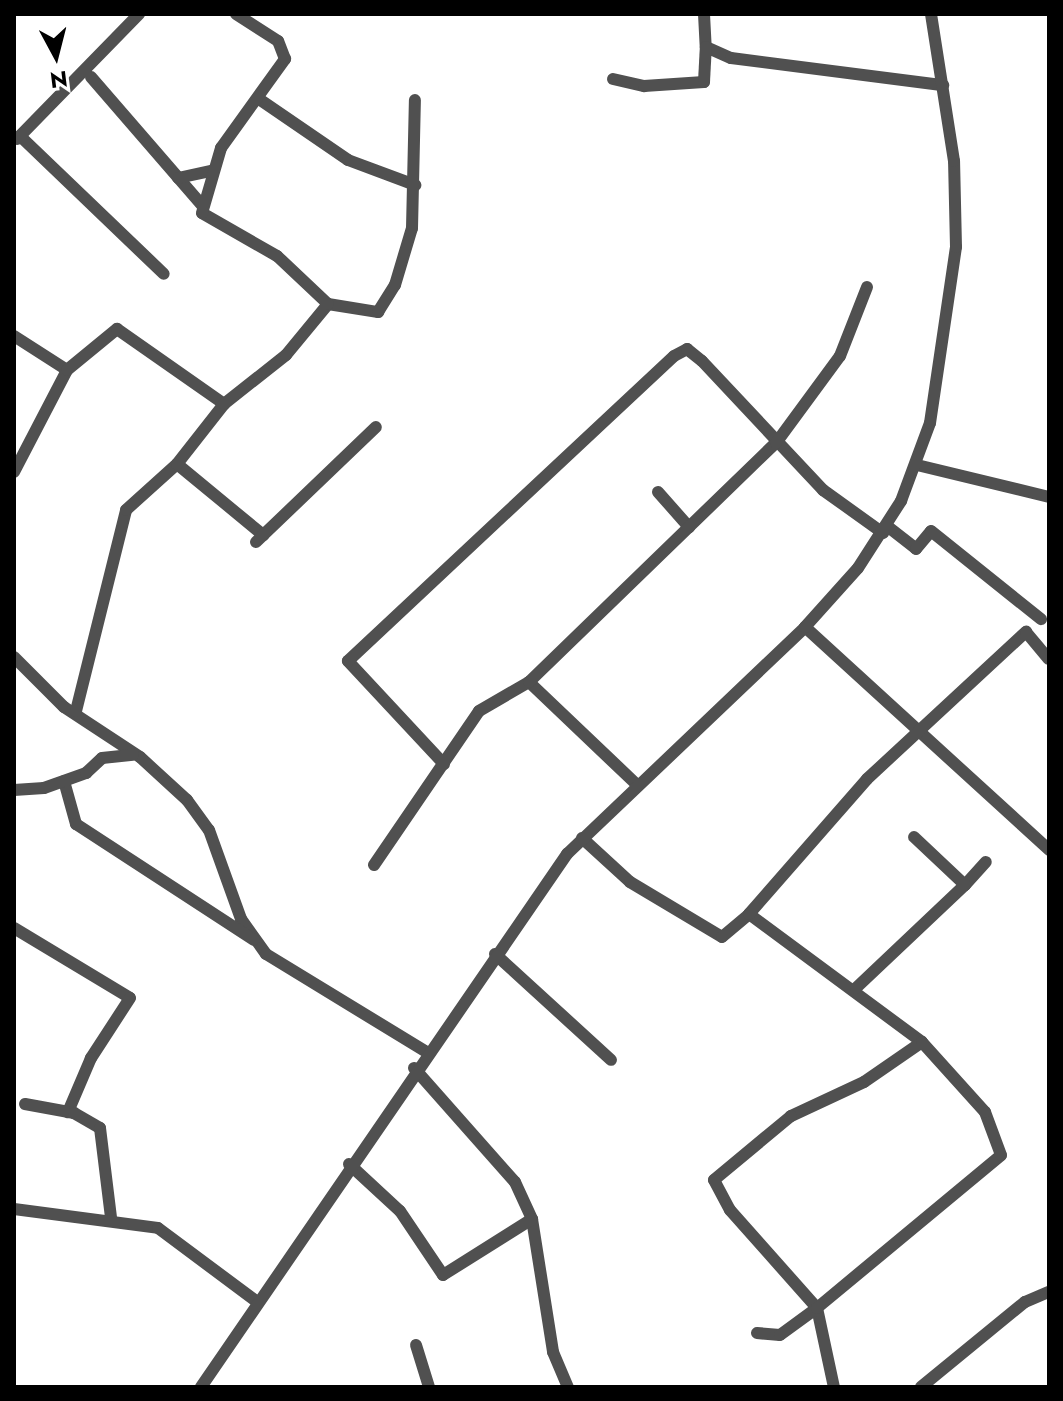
<!DOCTYPE html>
<style>
body{margin:0}
#map{position:relative;width:1063px;height:1401px;overflow:hidden;background:#fff;font-family:Jost,sans-serif}
div>[style]{position:absolute}
.minor>*{height:12px;margin:-6px;padding:0 6px;transform-origin:6px;border-radius:6px;background:#505050}
span{translate:-50% -50%;white-space:nowrap;text-align:center;line-height:1.15;-webkit-text-stroke:6px #fff;paint-order:stroke}
.frame{position:absolute;inset:0;border:16px solid #000;pointer-events:none}
.north{position:absolute;left:16px;top:16px;width:80px;height:80px;-webkit-text-stroke:6px #fff;paint-order:stroke;rotate:173deg;font-size:22px;font-weight:700;line-height:32px;text-align:center;color:#000}
.north::after{content:'';display:block;margin:auto;width:28px;height:36px;background:#000;clip-path:polygon(50% 0,100% 100%,50% 72%,0 100%)}
</style>
<div id="map">
<div class="minor">
<div style="left:704px;top:14px;width:33px;rotate:87deg"></div>
<div style="left:706px;top:47px;width:27px;rotate:24deg"></div>
<div style="left:731px;top:58px;width:214px;rotate:7.3deg"></div>
<div style="left:91px;top:77px;width:169px;rotate:49.1deg"></div>
<div style="left:613px;top:79px;width:32px;rotate:13deg"></div>
<div style="left:644px;top:86px;width:60px;rotate:-3.8deg"></div>
<div style="left:704px;top:82px;width:35px;rotate:-87deg"></div>
<div style="left:259px;top:99px;width:108px;rotate:34.4deg"></div>
<div style="left:348px;top:160px;width:72px;rotate:20.5deg"></div>
<div style="left:20px;top:136px;width:199px;rotate:43.8deg"></div>
<div style="left:17px;top:139px;width:175px;rotate:-45.7deg"></div>
<div style="left:178px;top:178px;width:35px;rotate:-12deg"></div>
<div style="left:328px;top:304px;width:51px;rotate:9.1deg"></div>
<div style="left:378px;top:312px;width:32px;rotate:-58deg"></div>
<div style="left:395px;top:285px;width:59px;rotate:-73.4deg"></div>
<div style="left:412px;top:228px;width:128px;rotate:-88.7deg"></div>
<div style="left:14px;top:336px;width:63px;rotate:32.7deg"></div>
<div style="left:177px;top:464px;width:112px;rotate:39.5deg"></div>
<div style="left:917px;top:465px;width:136px;rotate:13.6deg"></div>
<div style="left:14px;top:472px;width:115px;rotate:-62.5deg"></div>
<div style="left:67px;top:370px;width:65px;rotate:-39.4deg"></div>
<div style="left:117px;top:329px;width:131px;rotate:35deg"></div>
<div style="left:658px;top:492px;width:47px;rotate:48.5deg"></div>
<div style="left:887px;top:526px;width:37px;rotate:38deg"></div>
<div style="left:916px;top:549px;width:23px;rotate:-50deg"></div>
<div style="left:931px;top:531px;width:141px;rotate:38.7deg"></div>
<div style="left:256px;top:542px;width:166px;rotate:-43.8deg"></div>
<div style="left:805px;top:627px;width:331px;rotate:42.4deg"></div>
<div style="left:14px;top:657px;width:71px;rotate:45deg"></div>
<div style="left:64px;top:707px;width:91px;rotate:33.3deg"></div>
<div style="left:140px;top:757px;width:64px;rotate:42.5deg"></div>
<div style="left:187px;top:800px;width:37px;rotate:54deg"></div>
<div style="left:209px;top:830px;width:95px;rotate:70.2deg"></div>
<div style="left:241px;top:919px;width:43px;rotate:54.5deg"></div>
<div style="left:266px;top:954px;width:186px;rotate:31.4deg"></div>
<div style="left:529px;top:682px;width:149px;rotate:43.6deg"></div>
<div style="left:76px;top:711px;width:207px;rotate:-76deg"></div>
<div style="left:126px;top:510px;width:69px;rotate:-42deg"></div>
<div style="left:177px;top:464px;width:76px;rotate:-51.9deg"></div>
<div style="left:224px;top:404px;width:79px;rotate:-38.3deg"></div>
<div style="left:286px;top:355px;width:66px;rotate:-50.5deg"></div>
<div style="left:328px;top:304px;width:70px;rotate:-136.7deg"></div>
<div style="left:277px;top:256px;width:86px;rotate:-150.2deg"></div>
<div style="left:202px;top:213px;width:68px;rotate:-73.7deg"></div>
<div style="left:221px;top:148px;width:110px;rotate:-54.3deg"></div>
<div style="left:285px;top:59px;width:19px;rotate:-111deg"></div>
<div style="left:278px;top:41px;width:50px;rotate:-147.3deg"></div>
<div style="left:444px;top:764px;width:141px;rotate:-133deg"></div>
<div style="left:348px;top:661px;width:446px;rotate:-43.1deg"></div>
<div style="left:674px;top:356px;width:15px;rotate:-28deg"></div>
<div style="left:687px;top:349px;width:19px;rotate:39deg"></div>
<div style="left:702px;top:361px;width:177px;rotate:46.8deg"></div>
<div style="left:823px;top:490px;width:74px;rotate:35.6deg"></div>
<div style="left:64px;top:781px;width:45px;rotate:74.4deg"></div>
<div style="left:76px;top:824px;width:212px;rotate:33.1deg"></div>
<div style="left:14px;top:790px;width:30px;rotate:-4deg"></div>
<div style="left:44px;top:788px;width:45px;rotate:-19.7deg"></div>
<div style="left:86px;top:773px;width:22px;rotate:-43deg"></div>
<div style="left:102px;top:758px;width:31px;rotate:-6deg"></div>
<div style="left:582px;top:838px;width:65px;rotate:42.5deg"></div>
<div style="left:630px;top:882px;width:107px;rotate:30.9deg"></div>
<div style="left:722px;top:937px;width:35px;rotate:-40deg"></div>
<div style="left:749px;top:914px;width:215px;rotate:36.5deg"></div>
<div style="left:922px;top:1042px;width:70px;rotate:145.4deg"></div>
<div style="left:864px;top:1082px;width:81px;rotate:155deg"></div>
<div style="left:791px;top:1116px;width:100px;rotate:140.3deg"></div>
<div style="left:714px;top:1180px;width:34px;rotate:62deg"></div>
<div style="left:730px;top:1210px;width:131px;rotate:48.4deg"></div>
<div style="left:817px;top:1308px;width:81px;rotate:77.9deg"></div>
<div style="left:374px;top:865px;width:186px;rotate:-55.7deg"></div>
<div style="left:479px;top:711px;width:58px;rotate:-30.1deg"></div>
<div style="left:529px;top:682px;width:344px;rotate:-44.1deg"></div>
<div style="left:776px;top:443px;width:108px;rotate:-53.7deg"></div>
<div style="left:840px;top:356px;width:74px;rotate:-68.6deg"></div>
<div style="left:965px;top:885px;width:31px;rotate:-48deg"></div>
<div style="left:749px;top:914px;width:179px;rotate:-48.8deg"></div>
<div style="left:867px;top:779px;width:217px;rotate:-42.8deg"></div>
<div style="left:1026px;top:632px;width:35px;rotate:50deg"></div>
<div style="left:14px;top:928px;width:135px;rotate:31.1deg"></div>
<div style="left:130px;top:998px;width:72px;rotate:123deg"></div>
<div style="left:91px;top:1058px;width:59px;rotate:113.1deg"></div>
<div style="left:495px;top:954px;width:157px;rotate:42.4deg"></div>
<div style="left:856px;top:988px;width:150px;rotate:-43.4deg"></div>
<div style="left:965px;top:885px;width:70px;rotate:-136.7deg"></div>
<div style="left:414px;top:1068px;width:152px;rotate:48.5deg"></div>
<div style="left:515px;top:1182px;width:41px;rotate:65.3deg"></div>
<div style="left:532px;top:1219px;width:135px;rotate:81deg"></div>
<div style="left:553px;top:1352px;width:38px;rotate:67deg"></div>
<div style="left:25px;top:1104px;width:50px;rotate:10.4deg"></div>
<div style="left:74px;top:1113px;width:30px;rotate:30deg"></div>
<div style="left:100px;top:1128px;width:90px;rotate:83deg"></div>
<div style="left:349px;top:1164px;width:69px;rotate:42.7deg"></div>
<div style="left:400px;top:1211px;width:77px;rotate:56.1deg"></div>
<div style="left:443px;top:1275px;width:105px;rotate:-32.2deg"></div>
<div style="left:14px;top:1209px;width:145px;rotate:7.5deg"></div>
<div style="left:158px;top:1228px;width:122px;rotate:36.7deg"></div>
<div style="left:757px;top:1333px;width:23px;rotate:5deg"></div>
<div style="left:780px;top:1335px;width:46px;rotate:-36.1deg"></div>
<div style="left:817px;top:1308px;width:239px;rotate:-39.7deg"></div>
<div style="left:1001px;top:1155px;width:46px;rotate:-110.4deg"></div>
<div style="left:985px;top:1112px;width:94px;rotate:-132deg"></div>
<div style="left:416px;top:1345px;width:44px;rotate:72.8deg"></div>
<div style="left:201px;top:1387px;width:647px;rotate:-55.52deg"></div>
<div style="left:567px;top:854px;width:329px;rotate:-43.6deg"></div>
<div style="left:805px;top:627px;width:79px;rotate:-48.1deg"></div>
<div style="left:858px;top:568px;width:80px;rotate:-57.3deg"></div>
<div style="left:901px;top:501px;width:83px;rotate:-69.6deg"></div>
<div style="left:930px;top:423px;width:178px;rotate:-81.6deg"></div>
<div style="left:956px;top:247px;width:86px;rotate:-91.3deg"></div>
<div style="left:954px;top:161px;width:149px;rotate:-98.9deg"></div>
<div style="left:921px;top:1387px;width:134px;rotate:-39.3deg"></div>
<div style="left:1025px;top:1302px;width:26px;rotate:-23deg"></div>
</div>
<div class="frame"></div>
<div class="north">N</div>
</div>
